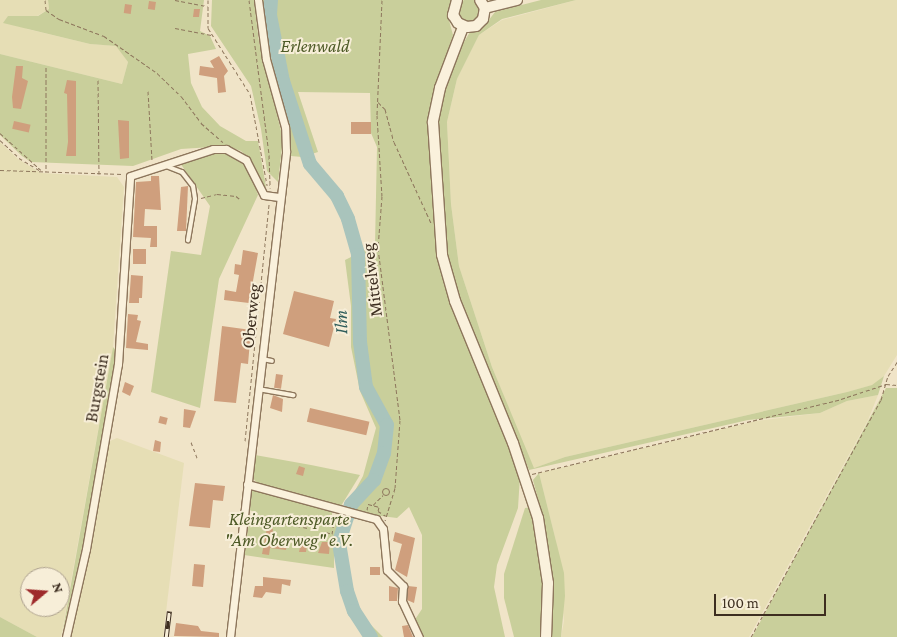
<!DOCTYPE html>
<style>
body{margin:0}
#map{position:relative;width:897px;height:637px;overflow:hidden;background:#f0e4c8;font-family:"Crimson Pro",serif}
div>[style]{position:absolute}
.farmland>*{inset:0;background:#e6deb5}
.green>*{inset:0;background:#c9cf9b}
.round{border-radius:50%}
.river>*{height:14px;margin:-7px;padding:0 7px;transform-origin:7px;border-radius:7px;background:#a9c4bc}
.building>*{inset:0;background:#cf9f7d;transform-origin:0 0}
.path>*{height:1px;margin-top:-0.5px;transform-origin:0;background:repeating-linear-gradient(90deg,#8d765c 0 4px,transparent 0 6.5px)}
.path>.ring{margin:-0.5px;padding:0;box-sizing:content-box;background:none;border:1px solid #8d765c;border-radius:50%}
.roads{filter:drop-shadow(1px 0 #8d765c) drop-shadow(-1px 0 #8d765c) drop-shadow(0 1px #8d765c) drop-shadow(0 -1px #8d765c)}
.lane>*{height:4px;margin:-2px;padding:0 2px;transform-origin:2px;border-radius:2px;background:#faf1dc}
.street>*{height:7px;margin:-3.5px;padding:0 3.5px;transform-origin:3.5px;border-radius:3.5px;background:#faf1dc}
.secondary>*{height:10px;margin:-5px;padding:0 5px;transform-origin:5px;border-radius:5px;background:#faf1dc}
.rail>*{height:4.5px;margin-top:-2.25px;transform-origin:0;background:repeating-linear-gradient(90deg,#f7eed8 0 8px,#3d2e20 0 16px);box-sizing:border-box;border-block:1px solid #3d2e20}
span{translate:-50% -50%;white-space:nowrap;text-align:center;line-height:1.15;-webkit-text-stroke:4px #f7eed8;paint-order:stroke}
.park-label{font-size:18px;color:#4d5a26;font-style:italic}
.street-label{font-size:18px;color:#3d2e20}
.water-label{font-size:19px;color:#2f5d5a;font-style:italic}
.north{position:absolute;left:20px;top:567px;width:50px;height:50px;box-sizing:border-box;background:#f7eed8;border:1px solid #ada18e;border-radius:50%;rotate:72deg;font-size:14px;font-weight:700;line-height:20px;text-align:center;color:#3d2e20}
.north::after{content:'';display:block;margin:auto;width:18px;height:22px;background:#9e2a2b;clip-path:polygon(50% 0,100% 100%,50% 72%,0 100%)}
.scale{position:absolute;left:714px;top:594px;width:112px;height:22px;box-sizing:border-box;border:2px solid #3d2e20;border-top:0;padding-left:6px;font-size:15px;line-height:18px;white-space:nowrap;color:#3d2e20;-webkit-text-stroke:4px #f7eed8;paint-order:stroke}
</style>
<div id="map">
<div class="farmland">
<div style="clip-path:polygon(0 0,48px 0,49px 9px,37px 16px,8px 16px,27px 29px,90px 44px,117px 46px,128px 62px,122px 84px,0 54px)"></div>
<div style="clip-path:polygon(576px 0,897px 0,897px 355px,884px 376px,873px 385px,847px 392px,565px 457px,534px 468px,532px 466px,492px 367px,459px 266px,451px 204px,447px 122px,457px 79px,479px 35px,502px 20px)"></div>
<div style="clip-path:polygon(evenodd,0 142px,18px 159px,41px 173px,117px 177px,124px 187px,113px 347px,61px 637px,37px 637px,0 617px,0 142px,30px 577px,60px 577px,60px 607px,30px 607px,30px 577px)"></div>
<div style="clip-path:polygon(878px 395px,868px 420px,749px 637px,561px 637px,564px 621px,556px 541px,539px 473px,756px 421px,820px 413px,847px 401px)"></div>
<div style="clip-path:polygon(117px 438px,184px 463px,163px 637px,70px 637px,98px 504px,105px 449px,110px 441px)"></div>
</div>
<div class="green">
<div class="round" style="left:457px;top:-1px;width:24px;height:24px"></div>
<div style="clip-path:polygon(48px 0,204px 0,200px 31px,210px 36px,216px 49px,188px 54px,191px 83px,202px 107px,220px 126px,246px 141px,258px 141px,266px 187px,262px 186px,249px 159px,241px 151px,227px 146px,181px 149px,133px 166px,31px 162px,22px 156px,0 135px,0 54px,122px 84px,128px 62px,116px 46px,90px 44px,3px 23px,8px 16px,38px 16px,49px 9px)"></div>
<div style="clip-path:polygon(212px 0,254px 0,259px 42px,283px 139px,278px 182px,267px 171px,261px 129px,251px 86px,211px 26px)"></div>
<div style="clip-path:polygon(262px 0,452px 0,447px 13px,453px 35px,432px 99px,428px 130px,432px 195px,444px 285px,520px 476px,518px 508px,497px 565px,494px 587px,505px 637px,422px 637px,414px 621px,422px 609px,422px 535px,409px 507px,397px 518px,366px 514px,346px 507px,363px 476px,376px 428px,360px 391px,351px 347px,351px 306px,345px 260px,375px 245px,377px 147px,371px 133px,370px 93px,298px 92px,318px 152px,302px 157px,291px 156px,287px 125px,262px 18px)"></div>
<div style="clip-path:polygon(541px 0,576px 0,502px 19px,479px 35px,457px 79px,447px 122px,451px 204px,459px 266px,492px 367px,534px 468px,565px 457px,847px 392px,872px 385px,884px 376px,878px 395px,847px 401px,820px 413px,748px 420px,529px 470px,455px 286px,446px 251px,438px 119px,452px 62px,470px 32px,485px 25px,495px 12px)"></div>
<div style="clip-path:polygon(218px 151px,238px 156px,248px 166px,258px 195px,219px 279px,200px 408px,151px 392px,171px 251px,201px 255px,210px 206px,180px 163px)"></div>
<div style="clip-path:polygon(113px 347px,117px 352px,114px 370px,86px 532px,62px 635px)"></div>
<div style="clip-path:polygon(886px 388px,897px 388px,897px 637px,752px 637px)"></div>
<div style="clip-path:polygon(255px 455px,311px 465px,360px 475px,341px 506px,258px 484px,252px 477px)"></div>
<div style="clip-path:polygon(539px 473px,564px 573px,565px 596px,561px 637px,550px 637px,553px 579px,543px 518px,533px 480px)"></div>
<div style="clip-path:polygon(253px 489px,332px 511px,332px 518px,339px 520px,334px 537px,334px 568px,244px 555px,249px 522px,257px 520px,258px 513px,249px 510px,250px 490px)"></div>
<div style="clip-path:polygon(531px 507px,544px 577px,541px 637px,514px 637px,504px 598px,504px 574px,525px 508px)"></div>
<div style="clip-path:polygon(0 617px,37px 637px,0 637px)"></div>
<div style="clip-path:polygon(367px 621px,383px 637px,370px 637px)"></div>
</div>
<div class="river">
<div style="left:271px;top:0;width:15px;rotate:94deg"></div>
<div style="left:270px;top:15px;width:67px;rotate:78.9deg"></div>
<div style="left:283px;top:81px;width:87px;rotate:72deg"></div>
<div style="left:310px;top:164px;width:42px;rotate:49.8deg"></div>
<div style="left:337px;top:196px;width:25px;rotate:64deg"></div>
<div style="left:348px;top:219px;width:37px;rotate:74deg"></div>
<div style="left:358px;top:255px;width:87px;rotate:88.7deg"></div>
<div style="left:360px;top:342px;width:45px;rotate:82.4deg"></div>
<div style="left:366px;top:387px;width:43px;rotate:61.1deg"></div>
<div style="left:387px;top:425px;width:28px;rotate:96deg"></div>
<div style="left:384px;top:453px;width:29px;rotate:110deg"></div>
<div style="left:374px;top:480px;width:34px;rotate:133deg"></div>
<div style="left:351px;top:505px;width:40px;rotate:108deg"></div>
<div style="left:339px;top:543px;width:49px;rotate:80.5deg"></div>
<div style="left:347px;top:591px;width:21px;rotate:71deg"></div>
<div style="left:354px;top:611px;width:31px;rotate:57deg"></div>
</div>
<div class="building">
<div style="left:149px;top:1px;width:7px;height:8px;rotate:8deg"></div>
<div style="left:125px;top:4px;width:7px;height:9px;rotate:8deg"></div>
<div style="clip-path:polygon(194px 9px,200px 9px,199px 17px,193px 17px)"></div>
<div style="clip-path:polygon(219px 56px,228px 71px,224px 76px,226px 92px,218px 93px,217px 78px,199px 75px,200px 66px,214px 68px,210px 61px)"></div>
<div style="clip-path:polygon(16px 66px,23px 66px,22px 78px,28px 81px,21px 109px,13px 108px,12px 97px)"></div>
<div style="clip-path:polygon(67px 80px,76px 81px,76px 156px,66px 156px,68px 142px,67px 94px,64px 93px)"></div>
<div style="clip-path:polygon(118px 120px,129px 121px,129px 158px,120px 159px)"></div>
<div style="left:14px;top:121px;width:17px;height:8px;rotate:13deg"></div>
<div style="left:351px;top:122px;width:20px;height:12px"></div>
<div style="clip-path:polygon(151px 176px,159px 176px,161px 210px,145px 209px,144px 226px,157px 226px,157px 247px,150px 247px,151px 238px,133px 237px,136px 182px,151px 181px)"></div>
<div style="clip-path:polygon(188px 186px,186px 231px,177px 231px,181px 187px)"></div>
<div style="left:133px;top:249px;width:13px;height:15px"></div>
<div style="clip-path:polygon(243px 250px,258px 253px,249px 303px,224px 300px,225px 290px,236px 292px,239px 275px,234px 274px,235px 264px,241px 265px)"></div>
<div style="clip-path:polygon(131px 275px,143px 276px,142px 298px,139px 298px,139px 303px,129px 303px)"></div>
<div style="clip-path:polygon(294px 291px,334px 301px,330px 318px,336px 319px,329px 347px,283px 334px)"></div>
<div style="clip-path:polygon(128px 314px,138px 315px,137px 320px,141px 321px,136px 342px,148px 344px,148px 350px,126px 348px)"></div>
<div style="clip-path:polygon(222px 326px,251px 330px,248px 364px,241px 363px,236px 403px,214px 401px)"></div>
<div style="left:276px;top:374px;width:7px;height:14px;rotate:8deg"></div>
<div style="clip-path:polygon(125px 382px,134px 386px,130px 396px,122px 392px)"></div>
<div style="clip-path:polygon(273px 395px,283px 399px,282px 412px,270px 408px)"></div>
<div style="left:310px;top:408px;width:61px;height:14px;rotate:13deg"></div>
<div style="clip-path:polygon(184px 409px,196px 411px,190px 428px,183px 427px)"></div>
<div style="left:160px;top:416px;width:8px;height:7px;rotate:14deg"></div>
<div style="clip-path:polygon(155px 440px,161px 442px,160px 452px,153px 451px)"></div>
<div style="clip-path:polygon(299px 466px,305px 468px,303px 476px,296px 474px)"></div>
<div style="clip-path:polygon(195px 483px,225px 486px,223px 501px,213px 500px,210px 528px,189px 526px)"></div>
<div style="clip-path:polygon(267px 528px,273px 529px,272px 541px,287px 543px,286px 550px,270px 548px,269px 555px,262px 554px)"></div>
<div style="clip-path:polygon(395px 532px,415px 538px,407px 577px,395px 570px,402px 544px,393px 541px)"></div>
<div style="clip-path:polygon(322px 542px,330px 542px,329px 554px,318px 553px)"></div>
<div style="clip-path:polygon(301px 543px,307px 544px,306px 552px,299px 552px)"></div>
<div style="left:194px;top:564px;width:11px;height:22px;rotate:5deg"></div>
<div style="left:370px;top:567px;width:10px;height:8px"></div>
<div style="clip-path:polygon(263px 577px,291px 580px,290px 586px,282px 584px,281px 594px,266px 592px,262px 598px,253px 597px,255px 586px,263px 586px)"></div>
<div style="clip-path:polygon(389px 586px,398px 588px,397px 601px,389px 601px)"></div>
<div style="clip-path:polygon(408px 586px,417px 587px,414px 603px,407px 600px)"></div>
<div style="clip-path:polygon(176px 623px,198px 626px,201px 631px,219px 633px,219px 637px,174px 636px)"></div>
<div style="clip-path:polygon(408px 625px,413px 637px,404px 637px,402px 626px)"></div>
</div>
<div class="path">
<div style="left:45px;top:0;width:10px;rotate:84deg"></div>
<div style="left:46px;top:10px;width:16px;rotate:35deg"></div>
<div style="left:59px;top:19px;width:48px;rotate:20.7deg"></div>
<div style="left:104px;top:36px;width:65px;rotate:34.9deg"></div>
<div style="left:157px;top:73px;width:33px;rotate:44deg"></div>
<div style="left:181px;top:96px;width:34px;rotate:53deg"></div>
<div style="left:201px;top:123px;width:29px;rotate:41deg"></div>
<div style="left:175px;top:0;width:33px;rotate:11deg"></div>
<div style="left:208px;top:0;width:28px;rotate:90deg"></div>
<div style="left:208px;top:28px;width:78px;rotate:57.5deg"></div>
<div style="left:250px;top:94px;width:93px;rotate:79.4deg"></div>
<div style="left:249px;top:0;width:156px;rotate:82.6deg"></div>
<div style="left:269px;top:155px;width:33px;rotate:88deg"></div>
<div style="left:382px;top:0;width:115px;rotate:92.5deg"></div>
<div style="left:377px;top:115px;width:81px;rotate:86.5deg"></div>
<div style="left:382px;top:196px;width:52px;rotate:94.4deg"></div>
<div style="left:378px;top:248px;width:173px;rotate:82.7deg"></div>
<div style="left:400px;top:420px;width:68px;rotate:94.2deg"></div>
<div style="left:395px;top:488px;width:34px;rotate:107deg"></div>
<div style="left:175px;top:28px;width:37px;rotate:11deg"></div>
<div style="left:46px;top:67px;width:104px;rotate:90deg"></div>
<div style="left:98px;top:80px;width:94px;rotate:89.4deg"></div>
<div style="left:148px;top:91px;width:69px;rotate:86.7deg"></div>
<div style="left:378px;top:102px;width:10px;rotate:45deg"></div>
<div style="left:385px;top:109px;width:34px;rotate:75deg"></div>
<div style="left:394px;top:142px;width:89px;rotate:65.4deg"></div>
<div style="left:0;top:133px;width:55px;rotate:42.1deg"></div>
<div style="left:0;top:140px;width:26px;rotate:43deg"></div>
<div style="left:19px;top:158px;width:26px;rotate:31deg"></div>
<div style="left:0;top:170px;width:123px;rotate:1.9deg"></div>
<div style="left:201px;top:198px;width:16px;rotate:-14deg"></div>
<div style="left:217px;top:194px;width:19px;rotate:6deg"></div>
<div style="left:236px;top:196px;width:6px;rotate:39deg"></div>
<div style="left:245px;top:441px;width:238px;rotate:-84.2deg"></div>
<div style="left:191px;top:442px;width:17px;rotate:69deg"></div>
<div style="left:532px;top:474px;width:318px;rotate:-13.6deg"></div>
<div style="left:841px;top:399px;width:47px;rotate:-18.4deg"></div>
<div style="left:886px;top:384px;width:11px;rotate:5deg"></div>
<div class="ring" style="left:382.5px;top:488.5px;width:6px;height:6px"></div>
<div style="left:373px;top:505px;width:14px;rotate:-45deg"></div>
<div style="left:367px;top:510px;width:6px;rotate:-81deg"></div>
<div style="left:368px;top:504px;width:11px;rotate:15deg"></div>
<div style="left:379px;top:507px;width:4px;rotate:104deg"></div>
<div style="left:378px;top:511px;width:9px;rotate:32deg"></div>
<div style="left:252px;top:517px;width:57px;rotate:11.1deg"></div>
<div style="left:326px;top:532px;width:6px;rotate:18deg"></div>
<div style="left:332px;top:534px;width:19px;rotate:-81deg"></div>
<div style="left:751px;top:637px;width:270px;rotate:-61.3deg"></div>
<div style="left:881px;top:400px;width:25px;rotate:-74deg"></div>
<div style="left:888px;top:376px;width:17px;rotate:-57deg"></div>
</div>
<div class="roads">
<div class="lane">
<div style="left:166px;top:166px;width:17px;rotate:21deg"></div>
<div style="left:182px;top:172px;width:18px;rotate:52deg"></div>
<div style="left:193px;top:186px;width:13px;rotate:81deg"></div>
<div style="left:195px;top:199px;width:42px;rotate:99.7deg"></div>
<div style="left:262px;top:359px;width:10px;rotate:11deg"></div>
<div style="left:258px;top:389px;width:36px;rotate:10deg"></div>
</div>
<div class="street">
<div style="left:247px;top:484px;width:134px;rotate:15.2deg"></div>
<div style="left:376px;top:519px;width:12px;rotate:55deg"></div>
<div style="left:383px;top:529px;width:41px;rotate:84.4deg"></div>
<div style="left:387px;top:570px;width:23px;rotate:45deg"></div>
<div style="left:403px;top:586px;width:15px;rotate:94deg"></div>
<div style="left:402px;top:601px;width:40px;rotate:65deg"></div>
<div style="left:66px;top:637px;width:90px;rotate:-77.2deg"></div>
<div style="left:86px;top:549px;width:188px;rotate:-80.2deg"></div>
<div style="left:118px;top:364px;width:188px;rotate:-86.3deg"></div>
<div style="left:130px;top:176px;width:87px;rotate:-18deg"></div>
<div style="left:213px;top:149px;width:13px"></div>
<div style="left:226px;top:149px;width:23px;rotate:29deg"></div>
<div style="left:246px;top:160px;width:39px;rotate:63deg"></div>
<div style="left:264px;top:195px;width:15px;rotate:8deg"></div>
<div style="left:230px;top:637px;width:489px;rotate:-83.4deg"></div>
<div style="left:286px;top:151px;width:24px;rotate:-92deg"></div>
<div style="left:285px;top:127px;width:71px;rotate:-105.6deg"></div>
<div style="left:266px;top:59px;width:60px;rotate:-97.7deg"></div>
</div>
<div class="secondary">
<div style="left:457px;top:0;width:16px;rotate:105deg"></div>
<div style="left:453px;top:15px;width:9px;rotate:58deg"></div>
<div style="left:458px;top:23px;width:10px;rotate:24deg"></div>
<div style="left:467px;top:27px;width:9px;rotate:-6deg"></div>
<div style="left:476px;top:26px;width:10px;rotate:-45deg"></div>
<div style="left:483px;top:19px;width:11px;rotate:-80deg"></div>
<div style="left:485px;top:8px;width:9px;rotate:-122deg"></div>
<div style="left:485px;top:8px;width:33px;rotate:-14deg"></div>
<div style="left:463px;top:27px;width:65px;rotate:110.7deg"></div>
<div style="left:440px;top:88px;width:35px;rotate:102deg"></div>
<div style="left:433px;top:122px;width:133px;rotate:86.1deg"></div>
<div style="left:442px;top:255px;width:48px;rotate:74.2deg"></div>
<div style="left:455px;top:301px;width:153px;rotate:67.8deg"></div>
<div style="left:513px;top:443px;width:79px;rotate:71.6deg"></div>
<div style="left:538px;top:518px;width:66px;rotate:81.3deg"></div>
<div style="left:548px;top:583px;width:54px;rotate:92.1deg"></div>
</div>
</div>
<div class="rail">
<div style="left:166px;top:637px;width:26px;rotate:-83deg"></div>
</div>
<div class="park-label">
<span style="left:315px;top:46px">Erlenwald</span>
<span style="left:289px;top:530px">Kleingartensparte<br>"Am Oberweg" e.V.</span>
</div>
<div class="street-label">
<span style="left:372px;top:280px;rotate:-97deg">Mittelweg</span>
<span style="left:251px;top:316px;rotate:-84deg">Oberweg</span>
<span style="left:97px;top:388px;rotate:-80deg">Burgstein</span>
</div>
<div class="water-label">
<span style="left:341px;top:322px;rotate:-91deg">Ilm</span>
</div>
<div class="north">N</div>
<div class="scale">100 m</div>
</div>
